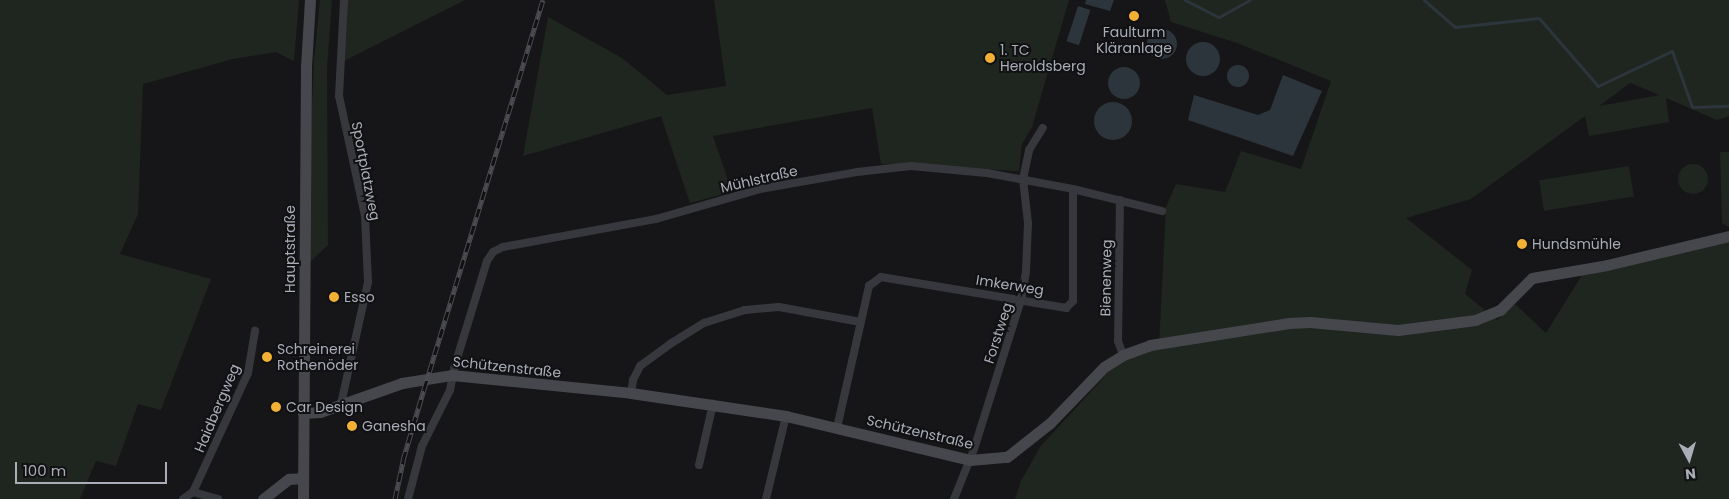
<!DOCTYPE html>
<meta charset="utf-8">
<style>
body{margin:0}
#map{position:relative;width:1729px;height:499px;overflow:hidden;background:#161618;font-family:Poppins,sans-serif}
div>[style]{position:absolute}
.green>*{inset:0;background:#1e261f;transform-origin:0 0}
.round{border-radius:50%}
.water>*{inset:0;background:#2c353c;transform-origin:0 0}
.stream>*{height:3px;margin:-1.5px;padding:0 1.5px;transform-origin:1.5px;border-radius:1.5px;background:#2c353c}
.street>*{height:8px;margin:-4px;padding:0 4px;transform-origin:4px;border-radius:4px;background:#37383d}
.secondary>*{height:11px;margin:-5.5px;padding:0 5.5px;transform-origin:5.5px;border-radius:5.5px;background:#45474d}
.rail>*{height:5px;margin-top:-2.5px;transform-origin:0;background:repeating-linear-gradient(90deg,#111113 0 9px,#4a4c52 0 18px);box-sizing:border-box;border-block:1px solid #4a4c52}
.dots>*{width:14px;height:14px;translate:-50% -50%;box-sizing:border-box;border:2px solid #111113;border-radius:50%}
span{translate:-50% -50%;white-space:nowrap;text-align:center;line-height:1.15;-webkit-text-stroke:4px #111113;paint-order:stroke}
.poi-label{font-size:14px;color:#a8adb8}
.left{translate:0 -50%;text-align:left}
.street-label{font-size:14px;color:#a8adb8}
.north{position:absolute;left:1664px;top:434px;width:50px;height:50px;-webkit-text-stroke:4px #111113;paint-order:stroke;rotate:174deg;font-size:14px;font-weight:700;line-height:20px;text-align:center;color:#a8adb8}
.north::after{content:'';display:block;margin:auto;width:18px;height:22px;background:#a8adb8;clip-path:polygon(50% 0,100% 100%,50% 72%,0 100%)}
.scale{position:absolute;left:15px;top:462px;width:152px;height:22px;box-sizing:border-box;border:2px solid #a8adb8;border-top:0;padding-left:6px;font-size:15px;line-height:18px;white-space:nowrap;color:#a8adb8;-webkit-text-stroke:4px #111113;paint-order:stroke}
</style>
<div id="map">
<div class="green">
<div style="clip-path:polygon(0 0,299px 0,294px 61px,276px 52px,233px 59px,143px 84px,138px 214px,120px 254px,211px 279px,161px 410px,138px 404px,116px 466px,96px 461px,80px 499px,0 499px)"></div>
<div style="clip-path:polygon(320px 0,332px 0,327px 68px,328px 245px,310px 262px,310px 152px,314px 60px)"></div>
<div style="clip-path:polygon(346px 0,465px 0,344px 61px)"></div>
<div style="clip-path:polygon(714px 0,1069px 0,1032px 127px,1022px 144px,1019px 171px,881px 164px,872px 108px,713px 136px,732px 192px,690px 203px,661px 116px,523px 156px,548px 17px,622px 58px,667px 95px,726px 86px)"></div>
<div style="clip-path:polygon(evenodd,1165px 0,1729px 0,1729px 116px,1717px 120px,1666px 98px,1669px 122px,1589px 136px,1585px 116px,1471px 199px,1406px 218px,1472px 270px,1465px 294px,1497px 320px,1515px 304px,1546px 333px,1582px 275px,1729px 241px,1729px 499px,1015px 499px,1021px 481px,1040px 447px,1118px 362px,1159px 346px,1166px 207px,1176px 184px,1225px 192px,1241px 151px,1301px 169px,1331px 81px,1237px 43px,1171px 22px,1165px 0,1630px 83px,1660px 95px,1599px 106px,1630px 83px)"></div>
<div style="clip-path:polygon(1720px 152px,1729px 152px,1729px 227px,1722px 223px)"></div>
<div class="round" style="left:1678px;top:164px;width:30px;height:30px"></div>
<div style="left:1629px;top:166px;width:31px;height:91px;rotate:81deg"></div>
</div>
<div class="water">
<div style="clip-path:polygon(1086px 0,1114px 0,1110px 11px,1085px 4px)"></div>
<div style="left:1078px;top:6px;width:13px;height:37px;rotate:18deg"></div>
<div class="round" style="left:1147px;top:29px;width:30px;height:30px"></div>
<div class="round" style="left:1186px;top:42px;width:34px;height:34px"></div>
<div class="round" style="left:1227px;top:65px;width:22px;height:22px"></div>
<div class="round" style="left:1108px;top:67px;width:32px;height:32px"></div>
<div style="clip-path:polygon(1283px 75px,1322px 91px,1293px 156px,1188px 120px,1194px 95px,1258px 115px,1270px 110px)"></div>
<div class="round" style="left:1094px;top:102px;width:38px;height:38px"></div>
</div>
<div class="stream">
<div style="left:1185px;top:0;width:38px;rotate:27deg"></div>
<div style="left:1219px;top:17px;width:35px;rotate:-29deg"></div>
<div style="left:1424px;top:0;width:41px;rotate:41.1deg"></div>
<div style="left:1455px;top:27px;width:84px;rotate:-6.1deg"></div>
<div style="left:1539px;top:18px;width:90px;rotate:49.1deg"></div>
<div style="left:1598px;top:86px;width:82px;rotate:-25.3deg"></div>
<div style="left:1672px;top:51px;width:59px;rotate:70.3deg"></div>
<div style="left:1692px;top:107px;width:37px;rotate:-2deg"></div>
</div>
<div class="street">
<div style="left:1120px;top:200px;width:141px;rotate:90.8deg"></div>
<div style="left:1118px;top:341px;width:15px;rotate:70deg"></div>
<div style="left:631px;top:393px;width:13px;rotate:-81deg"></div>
<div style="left:633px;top:380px;width:16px;rotate:-63deg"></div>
<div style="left:640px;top:366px;width:37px;rotate:-36deg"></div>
<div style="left:670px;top:344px;width:40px;rotate:-32deg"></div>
<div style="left:704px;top:323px;width:43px;rotate:-17.6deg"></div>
<div style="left:745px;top:310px;width:34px;rotate:-5deg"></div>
<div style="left:779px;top:307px;width:83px;rotate:10.4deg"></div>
<div style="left:341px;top:404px;width:125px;rotate:-77.5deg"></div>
<div style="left:368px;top:282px;width:66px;rotate:-92.6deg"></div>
<div style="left:365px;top:216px;width:123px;rotate:-102.2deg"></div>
<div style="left:339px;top:96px;width:96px;rotate:-87deg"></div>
<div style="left:837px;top:428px;width:146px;rotate:-77.3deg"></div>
<div style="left:869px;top:286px;width:15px;rotate:-37deg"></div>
<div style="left:881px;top:277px;width:188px;rotate:9.5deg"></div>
<div style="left:1066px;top:308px;width:10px;rotate:-45deg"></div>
<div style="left:1073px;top:301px;width:112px;rotate:-90deg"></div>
<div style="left:699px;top:465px;width:63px;rotate:-77.1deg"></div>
<div style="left:193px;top:492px;width:26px;rotate:16deg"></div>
<div style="left:183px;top:499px;width:12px;rotate:-35deg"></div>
<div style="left:193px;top:492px;width:131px;rotate:-65.2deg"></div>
<div style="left:248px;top:373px;width:43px;rotate:-80.5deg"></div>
<div style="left:408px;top:499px;width:55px;rotate:-75.2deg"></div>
<div style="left:422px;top:446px;width:63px;rotate:-63.4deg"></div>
<div style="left:450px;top:390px;width:25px;rotate:-79deg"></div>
<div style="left:455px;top:365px;width:109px;rotate:-72.9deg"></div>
<div style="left:487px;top:261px;width:11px;rotate:-56deg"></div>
<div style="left:493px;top:252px;width:11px;rotate:-27deg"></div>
<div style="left:503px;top:247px;width:156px;rotate:-10.4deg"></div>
<div style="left:656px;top:219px;width:108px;rotate:-16.1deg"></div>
<div style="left:760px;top:189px;width:98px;rotate:-9.9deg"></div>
<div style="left:857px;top:172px;width:54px;rotate:-6.3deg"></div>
<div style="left:911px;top:166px;width:76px;rotate:5.3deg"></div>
<div style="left:987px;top:173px;width:87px;rotate:10.5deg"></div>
<div style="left:1073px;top:189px;width:92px;rotate:13.9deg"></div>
<div style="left:766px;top:499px;width:85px;rotate:-76.5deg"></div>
<div style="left:954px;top:499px;width:54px;rotate:-68.2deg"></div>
<div style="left:974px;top:449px;width:156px;rotate:-72.5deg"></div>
<div style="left:1021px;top:300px;width:29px;rotate:-80deg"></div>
<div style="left:1026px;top:271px;width:48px;rotate:-87.6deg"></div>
<div style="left:1028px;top:223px;width:44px;rotate:-96.5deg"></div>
<div style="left:1023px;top:179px;width:30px;rotate:-78deg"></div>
<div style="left:1029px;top:150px;width:26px;rotate:-58deg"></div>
</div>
<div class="secondary">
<div style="left:303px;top:413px;width:17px;rotate:-3deg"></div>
<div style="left:320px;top:412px;width:87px;rotate:-19.5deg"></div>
<div style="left:402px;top:383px;width:51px;rotate:-9.1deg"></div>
<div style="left:452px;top:375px;width:180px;rotate:5.7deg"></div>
<div style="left:631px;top:393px;width:157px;rotate:8.4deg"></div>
<div style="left:786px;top:416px;width:189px;rotate:13.4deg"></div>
<div style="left:970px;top:460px;width:37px;rotate:-5deg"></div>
<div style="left:1007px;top:457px;width:55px;rotate:-38.3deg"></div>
<div style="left:1050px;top:423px;width:78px;rotate:-46deg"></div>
<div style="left:1104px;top:367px;width:22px;rotate:-32deg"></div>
<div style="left:1123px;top:355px;width:29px;rotate:-20deg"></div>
<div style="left:1150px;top:345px;width:141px;rotate:-9deg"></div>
<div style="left:1289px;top:323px;width:21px;rotate:-3deg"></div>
<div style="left:1310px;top:322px;width:88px;rotate:5.2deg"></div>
<div style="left:1398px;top:330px;width:78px;rotate:-7.4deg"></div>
<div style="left:1475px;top:320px;width:27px;rotate:-22deg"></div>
<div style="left:1500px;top:310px;width:45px;rotate:-45deg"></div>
<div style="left:1532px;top:278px;width:76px;rotate:-9.8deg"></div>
<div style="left:1607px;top:265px;width:125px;rotate:-13.4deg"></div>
<div style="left:263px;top:499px;width:33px;rotate:-38deg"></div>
<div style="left:289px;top:479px;width:14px;rotate:-4deg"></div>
<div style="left:303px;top:499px;width:432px;rotate:-89.6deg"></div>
<div style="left:306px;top:67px;width:67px;rotate:-86.6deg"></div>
</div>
<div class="rail">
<div style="left:395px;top:499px;width:40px;rotate:-78deg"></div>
<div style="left:403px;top:460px;width:74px;rotate:-73.5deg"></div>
<div style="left:424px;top:389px;width:407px;rotate:-73deg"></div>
</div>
<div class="dots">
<div style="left:1134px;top:16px;background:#f2b134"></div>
<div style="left:990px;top:58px;background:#f2b134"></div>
<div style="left:1522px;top:244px;background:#f2b134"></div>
<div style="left:334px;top:297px;background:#f2b134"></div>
<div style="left:267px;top:357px;background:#f2b134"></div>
<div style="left:276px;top:407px;background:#f2b134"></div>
<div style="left:352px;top:426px;background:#f2b134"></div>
</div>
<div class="poi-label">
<span style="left:1134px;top:40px">Faulturm<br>Kläranlage</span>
<span class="left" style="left:1000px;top:58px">1. TC<br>Heroldsberg</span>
<span class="left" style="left:1532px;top:244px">Hundsmühle</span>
<span class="left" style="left:344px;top:297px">Esso</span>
<span class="left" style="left:277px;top:357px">Schreinerei<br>Rothenöder</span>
<span class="left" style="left:286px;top:407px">Car Design</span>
<span class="left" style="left:362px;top:426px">Ganesha</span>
</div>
<div class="street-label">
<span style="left:366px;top:171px;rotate:79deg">Sportplatzweg</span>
<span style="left:759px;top:179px;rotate:-13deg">Mühlstraße</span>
<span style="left:290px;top:249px;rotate:-90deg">Hauptstraße</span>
<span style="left:1106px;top:278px;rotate:-89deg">Bienenweg</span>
<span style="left:1010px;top:285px;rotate:9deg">Imkerweg</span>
<span style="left:998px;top:333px;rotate:-72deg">Forstweg</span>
<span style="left:507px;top:367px;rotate:6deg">Schützenstraße</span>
<span style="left:217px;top:408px;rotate:-67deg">Haidbergweg</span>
<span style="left:920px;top:432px;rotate:13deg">Schützenstraße</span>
</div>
<div class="north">N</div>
<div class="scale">100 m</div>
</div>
